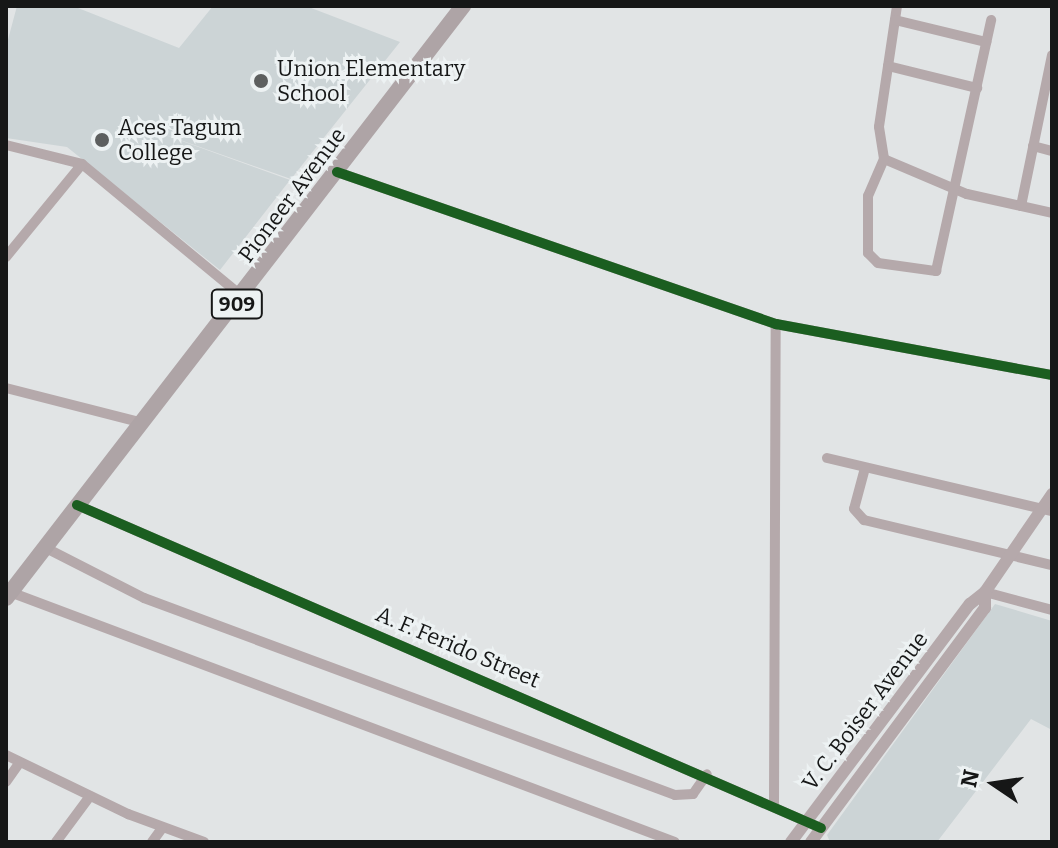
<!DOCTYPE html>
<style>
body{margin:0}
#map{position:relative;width:1058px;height:848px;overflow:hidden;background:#e1e4e5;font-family:Bitter,serif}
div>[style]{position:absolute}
.built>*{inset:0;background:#ccd4d6}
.minor>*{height:10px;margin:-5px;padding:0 5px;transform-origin:5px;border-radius:5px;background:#b5a9ab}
.tertiary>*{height:12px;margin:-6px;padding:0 6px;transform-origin:6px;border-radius:6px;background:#b5a9ab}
.trunk>*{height:16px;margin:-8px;padding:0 8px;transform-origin:8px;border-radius:8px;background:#aea4a6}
.cycleway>*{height:10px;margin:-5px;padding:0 5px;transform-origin:5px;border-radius:5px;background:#1b5e20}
.dots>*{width:22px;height:22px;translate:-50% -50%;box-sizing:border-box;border:4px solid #edf2f3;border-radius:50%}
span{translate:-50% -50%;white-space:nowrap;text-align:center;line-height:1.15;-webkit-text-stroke:6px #edf2f3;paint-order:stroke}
.shield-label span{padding:2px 6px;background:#edf2f3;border:2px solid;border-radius:6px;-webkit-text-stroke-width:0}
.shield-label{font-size:20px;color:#161717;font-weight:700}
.poi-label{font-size:22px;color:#161717}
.left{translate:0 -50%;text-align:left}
.street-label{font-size:22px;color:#161717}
.frame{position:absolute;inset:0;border:8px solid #161717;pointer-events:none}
.north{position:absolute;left:954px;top:744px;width:80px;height:80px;-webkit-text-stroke:6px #edf2f3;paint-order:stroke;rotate:283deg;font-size:22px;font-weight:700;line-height:32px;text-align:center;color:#161717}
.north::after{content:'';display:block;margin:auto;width:28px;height:36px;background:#161717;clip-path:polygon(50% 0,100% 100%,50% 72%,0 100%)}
</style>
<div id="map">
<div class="built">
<div style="clip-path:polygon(17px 6px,73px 6px,179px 48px,213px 6px,306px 6px,400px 42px,291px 179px,132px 123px,290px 180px,220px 270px,67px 147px,6px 138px,6px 47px)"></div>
<div style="clip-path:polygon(995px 604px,1052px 621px,1052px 730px,1031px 719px,937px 842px,830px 842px,827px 835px)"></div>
</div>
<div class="minor">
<div style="left:897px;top:6px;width:122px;rotate:98.5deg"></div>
<div style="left:879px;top:127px;width:32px;rotate:81deg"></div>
<div style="left:884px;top:159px;width:90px;rotate:22.9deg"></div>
<div style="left:967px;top:194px;width:87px;rotate:12.6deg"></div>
<div style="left:895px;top:20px;width:94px;rotate:13.6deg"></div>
<div style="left:888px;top:66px;width:92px;rotate:13.9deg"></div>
<div style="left:6px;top:145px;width:78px;rotate:14deg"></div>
<div style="left:82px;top:164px;width:209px;rotate:39.6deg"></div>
<div style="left:1033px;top:146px;width:20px;rotate:15deg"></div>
<div style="left:884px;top:159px;width:40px;rotate:113.4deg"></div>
<div style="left:868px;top:196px;width:57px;rotate:90deg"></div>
<div style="left:868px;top:253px;width:14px;rotate:45deg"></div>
<div style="left:878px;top:263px;width:59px;rotate:7.9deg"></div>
<div style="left:936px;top:271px;width:257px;rotate:-77.6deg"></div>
<div style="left:337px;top:172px;width:465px;rotate:19.1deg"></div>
<div style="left:776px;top:324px;width:281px;rotate:10.5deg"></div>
<div style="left:1021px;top:206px;width:154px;rotate:-78.4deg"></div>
<div style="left:6px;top:257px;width:120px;rotate:-50.7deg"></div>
<div style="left:6px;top:388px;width:141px;rotate:14.3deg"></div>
<div style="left:827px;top:458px;width:231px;rotate:13.3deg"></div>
<div style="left:865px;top:468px;width:42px;rotate:105deg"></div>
<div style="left:854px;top:509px;width:15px;rotate:48deg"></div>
<div style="left:864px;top:520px;width:193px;rotate:13.5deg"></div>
<div style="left:77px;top:505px;width:811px;rotate:23.47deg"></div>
<div style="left:44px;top:547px;width:112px;rotate:27deg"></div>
<div style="left:144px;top:598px;width:566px;rotate:20.35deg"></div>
<div style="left:675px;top:795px;width:18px;rotate:-3deg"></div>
<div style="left:693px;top:794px;width:24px;rotate:-55deg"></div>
<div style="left:10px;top:592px;width:710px;rotate:20.6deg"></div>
<div style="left:985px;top:592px;width:69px;rotate:15deg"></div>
<div style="left:6px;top:755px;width:136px;rotate:25.8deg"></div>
<div style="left:128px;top:814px;width:81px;rotate:20.2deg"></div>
<div style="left:6px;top:782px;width:24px;rotate:-55deg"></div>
<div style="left:774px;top:804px;width:480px;rotate:-89.8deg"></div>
<div style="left:56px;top:842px;width:57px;rotate:-53.5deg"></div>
<div style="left:152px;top:842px;width:17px;rotate:-54deg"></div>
</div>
<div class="tertiary">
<div style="left:791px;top:842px;width:298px;rotate:-53.1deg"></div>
<div style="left:970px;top:604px;width:19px;rotate:-39deg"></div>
<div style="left:985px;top:592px;width:119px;rotate:-55.6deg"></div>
<div style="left:811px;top:842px;width:292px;rotate:-53.4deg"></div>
<div style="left:985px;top:608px;width:16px;rotate:-90deg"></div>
</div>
<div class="trunk">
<div style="left:6px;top:598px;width:748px;rotate:-52.33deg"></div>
</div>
<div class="cycleway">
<div style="left:337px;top:172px;width:465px;rotate:19.1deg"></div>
<div style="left:776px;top:324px;width:281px;rotate:10.5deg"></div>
<div style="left:77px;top:505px;width:811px;rotate:23.47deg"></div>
</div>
<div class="dots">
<div style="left:261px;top:81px;background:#5d5f5f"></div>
<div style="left:102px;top:140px;background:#5d5f5f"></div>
</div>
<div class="shield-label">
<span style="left:237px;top:304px">909</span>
</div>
<div class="poi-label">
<span class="left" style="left:277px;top:81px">Union Elementary<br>School</span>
<span class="left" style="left:118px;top:140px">Aces Tagum<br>College</span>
</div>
<div class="street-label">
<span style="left:292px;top:195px;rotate:-53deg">Pioneer Avenue</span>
<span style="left:458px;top:647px;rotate:23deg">A. F. Ferido Street</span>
<span style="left:865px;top:711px;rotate:-53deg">V. C. Boiser Avenue</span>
</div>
<div class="frame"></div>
<div class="north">N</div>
</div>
